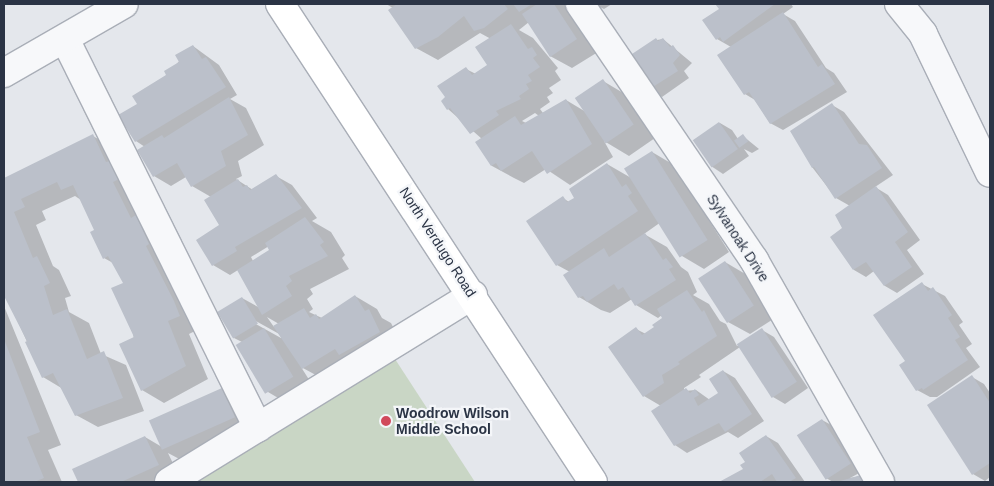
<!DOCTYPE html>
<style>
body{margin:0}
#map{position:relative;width:994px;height:486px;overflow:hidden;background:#e4e7ec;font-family:Arial,sans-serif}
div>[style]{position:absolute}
.green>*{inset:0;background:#c9d6c5}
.shadow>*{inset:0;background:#0003}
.building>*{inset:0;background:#bbc0ca;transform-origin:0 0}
.roads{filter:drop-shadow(1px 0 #a9aeb7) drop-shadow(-1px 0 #a9aeb7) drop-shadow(0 1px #a9aeb7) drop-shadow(0 -1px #a9aeb7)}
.minor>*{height:28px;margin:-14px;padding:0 14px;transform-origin:14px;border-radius:14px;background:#f7f8fa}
.major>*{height:28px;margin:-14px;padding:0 14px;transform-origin:14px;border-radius:14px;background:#fff}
.dots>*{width:14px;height:14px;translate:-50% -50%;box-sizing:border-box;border:2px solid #f4f6f9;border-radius:50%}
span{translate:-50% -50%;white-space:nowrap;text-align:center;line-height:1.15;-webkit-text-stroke:4.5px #f4f6f9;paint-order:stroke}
.street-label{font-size:14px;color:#2b3445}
.poi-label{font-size:14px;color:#2b3445;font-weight:700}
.left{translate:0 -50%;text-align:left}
.frame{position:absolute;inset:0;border:5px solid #2b3445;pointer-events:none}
</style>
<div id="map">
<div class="green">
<div style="clip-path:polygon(395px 359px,475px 482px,194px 482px)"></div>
</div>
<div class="shadow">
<div style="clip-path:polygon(evenodd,386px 4px,567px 4px,566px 7px,598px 52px,572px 68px,550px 56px,529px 22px,519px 30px,533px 38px,558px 68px,555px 71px,561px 80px,549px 88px,553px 93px,547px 97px,550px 102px,540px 109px,543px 113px,566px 100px,586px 112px,603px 81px,625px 94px,655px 138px,629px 156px,604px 141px,613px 157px,570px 185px,546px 169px,524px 183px,514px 178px,492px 166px,477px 142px,482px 139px,448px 109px,466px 69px,476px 74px,488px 65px,491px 39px,480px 33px,438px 60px,416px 48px,393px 8px,386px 4px,535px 113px,539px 116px,526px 123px,522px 121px,535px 113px)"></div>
<div style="clip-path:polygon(594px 4px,612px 4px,604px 9px)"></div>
<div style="clip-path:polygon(717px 4px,791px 4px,793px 7px,783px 14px,795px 21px,826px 68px,834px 73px,847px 92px,783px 130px,770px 123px,755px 100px,745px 94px,731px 47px,717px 39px,721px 10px)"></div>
<div style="clip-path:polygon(663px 39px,692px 63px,684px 71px,689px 78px,662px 97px,649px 89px,657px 40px)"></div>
<div style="clip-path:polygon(evenodd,193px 46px,219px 65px,237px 95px,230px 99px,246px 108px,264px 145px,238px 161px,242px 176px,236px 179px,253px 190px,276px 176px,292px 185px,317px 218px,312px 221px,331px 232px,345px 255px,342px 258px,349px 269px,310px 289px,313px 294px,307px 299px,313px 309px,309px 312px,322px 318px,355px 296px,377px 309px,382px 318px,391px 323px,402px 345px,325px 380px,301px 367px,315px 389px,290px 405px,268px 392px,242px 342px,234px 338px,242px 298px,260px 308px,238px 270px,230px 275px,213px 265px,221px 226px,211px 197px,192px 186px,186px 177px,171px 186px,154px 176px,145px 147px,136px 141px,139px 105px,193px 46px,269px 246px,271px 250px,253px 261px,251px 257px,269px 246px,193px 46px,267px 317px,279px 324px,274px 327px,267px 317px,193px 46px,254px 320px,281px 335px,281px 338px,252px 322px,254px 320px)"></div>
<div style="clip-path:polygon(832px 105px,844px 112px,893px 175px,875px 187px,888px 195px,920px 240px,907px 250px,924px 274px,897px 293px,885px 286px,874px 271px,866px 277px,854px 270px,843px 229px,850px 206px,836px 198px,812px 167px)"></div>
<div style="clip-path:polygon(720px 123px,732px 130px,738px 139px,743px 136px,759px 149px,752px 153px,744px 149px,749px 156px,723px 174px,711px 166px,694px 140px)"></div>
<div style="clip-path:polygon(93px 136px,115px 149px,201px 328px,189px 334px,208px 379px,164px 403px,142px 390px,125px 283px,113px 263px,104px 258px,96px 230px,81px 200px,75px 196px,42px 211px,46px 220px,36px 225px,53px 266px,59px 270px,71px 296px,65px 298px,69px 312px,89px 323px,101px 354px,126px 365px,144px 411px,98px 427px,76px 415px,63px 389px,43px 377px,4px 291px,4px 180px)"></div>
<div style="clip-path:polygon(652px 152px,674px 165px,729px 252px,704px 269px,682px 256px,661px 222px,644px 234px,667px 247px,681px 267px,688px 272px,697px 292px,693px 295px,709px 304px,720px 321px,726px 324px,737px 346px,762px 330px,774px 337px,808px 388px,785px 404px,773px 397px,740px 347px,699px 375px,701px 377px,684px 388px,684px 391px,696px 390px,710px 400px,720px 394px,723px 371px,735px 378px,764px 421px,738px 438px,728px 432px,687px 453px,675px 445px,661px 406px,644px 396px,636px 329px,646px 334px,656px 328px,664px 318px,662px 315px,658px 318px,636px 305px,632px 299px,610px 313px,601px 310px,579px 297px,570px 272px,557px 265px,563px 198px,569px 202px,576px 198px,607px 164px,633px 179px)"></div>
<div style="clip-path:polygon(725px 262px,747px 275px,775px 318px,750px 334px,728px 322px)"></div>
<div style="clip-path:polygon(922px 284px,945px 296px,963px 322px,959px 325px,972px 344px,966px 348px,980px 367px,937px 397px,930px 397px,917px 390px,906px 362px)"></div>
<div style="clip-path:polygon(4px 306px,61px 445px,48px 450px,62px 482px,4px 482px)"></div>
<div style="clip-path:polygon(972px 377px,984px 384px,990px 393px,990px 477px,985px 481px,973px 474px)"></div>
<div style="clip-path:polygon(222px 389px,244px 402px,256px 429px,185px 462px,168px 453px,180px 478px,170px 482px,79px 482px,74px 470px,145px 437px,162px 447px)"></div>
<div style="clip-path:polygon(822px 420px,835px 427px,863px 471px,850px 478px,861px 476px,872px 482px,833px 482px,826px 478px)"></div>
<div style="clip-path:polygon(766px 436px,778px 443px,805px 482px,725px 482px,744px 470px)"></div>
</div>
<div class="building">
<div style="clip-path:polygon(397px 4px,504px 4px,508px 9px,484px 28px,474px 31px,464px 16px,438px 37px,415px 49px,388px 10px)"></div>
<div style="clip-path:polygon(513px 4px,532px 4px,519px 12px)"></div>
<div style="clip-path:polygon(537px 4px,554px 4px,577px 39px,550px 57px,522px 14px)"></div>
<div style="clip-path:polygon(715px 4px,775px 4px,723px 42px,720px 37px,716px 40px,702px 20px,719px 9px)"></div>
<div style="clip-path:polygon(783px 12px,818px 67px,822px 64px,835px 84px,770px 124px,749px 92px,744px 95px,717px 55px)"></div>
<div style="clip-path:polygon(511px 24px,528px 49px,532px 47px,537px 55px,533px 58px,540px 67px,528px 75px,532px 81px,526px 84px,529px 89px,519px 96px,521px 99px,496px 111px,499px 115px,470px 134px,450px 108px,447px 110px,441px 101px,445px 97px,437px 86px,466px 67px,472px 75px,487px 65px,475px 47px)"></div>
<div style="clip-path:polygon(656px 38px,658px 41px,663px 38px,670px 47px,673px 45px,680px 55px,673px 63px,678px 71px,648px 90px,626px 58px)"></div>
<div style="clip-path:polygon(193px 45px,202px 59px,206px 57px,226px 87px,135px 142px,118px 115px,137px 104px,132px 96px,166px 75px,164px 71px,179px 62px,175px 55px)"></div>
<div style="left:603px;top:79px;width:55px;height:34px;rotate:56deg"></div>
<div style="clip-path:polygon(229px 97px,248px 135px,221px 151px,226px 166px,191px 187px,177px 163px,153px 177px,137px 150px,162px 135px,164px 138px)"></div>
<div style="clip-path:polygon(566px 99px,592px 144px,547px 174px,532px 151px,501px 171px,496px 163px,491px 166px,475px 142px,515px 116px,521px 125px)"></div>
<div style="clip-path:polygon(832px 103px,859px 144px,867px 145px,882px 168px,835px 199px,814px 167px,812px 168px,790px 131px)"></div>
<div style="left:719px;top:122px;width:33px;height:32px;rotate:55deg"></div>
<div style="clip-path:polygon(93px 134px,106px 162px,110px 161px,119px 179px,113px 182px,131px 218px,136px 215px,149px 244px,146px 246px,174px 301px,180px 316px,168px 321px,186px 366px,141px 391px,119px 344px,134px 337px,111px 288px,123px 283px,108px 256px,103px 259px,90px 232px,94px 230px,73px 185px,61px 190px,57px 182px,21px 199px,25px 207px,14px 212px,33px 258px,37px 256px,50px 283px,44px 286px,53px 315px,67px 309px,87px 359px,104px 351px,123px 398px,75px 416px,53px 373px,42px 378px,25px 342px,27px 341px,4px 296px,4px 178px)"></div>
<div style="left:743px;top:134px;width:9px;height:11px;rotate:54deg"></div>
<div style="left:652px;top:151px;width:105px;height:33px;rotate:58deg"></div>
<div style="clip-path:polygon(607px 163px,622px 187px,626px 184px,632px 193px,628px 196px,638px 211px,556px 266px,526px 221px,563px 196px,567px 202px,574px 198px,569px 189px)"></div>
<div style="clip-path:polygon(276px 174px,302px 208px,235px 247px,237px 251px,212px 266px,196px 240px,219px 225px,204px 200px,238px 179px,243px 187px,247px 185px,250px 190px)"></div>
<div style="clip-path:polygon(876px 186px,908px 232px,895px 242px,912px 267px,884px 286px,866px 262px,853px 270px,830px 237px,842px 228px,835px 215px)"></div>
<div style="clip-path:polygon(305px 217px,324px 242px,320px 245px,328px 256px,289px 276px,292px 281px,286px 286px,292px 296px,262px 315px,237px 270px,269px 250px,265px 243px)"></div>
<div style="clip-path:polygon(645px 233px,663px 260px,666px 258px,673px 267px,669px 269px,676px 280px,635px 306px,623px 287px,618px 290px,614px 284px,587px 302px,583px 296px,578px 298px,563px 275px,604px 248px,609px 257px)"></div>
<div style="left:725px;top:261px;width:53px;height:32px;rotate:57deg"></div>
<div style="clip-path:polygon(922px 282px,928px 291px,933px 287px,952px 315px,948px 318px,960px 337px,955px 340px,968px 360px,923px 390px,922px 388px,916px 391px,899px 365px,905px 361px,873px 315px)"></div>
<div style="clip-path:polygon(687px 290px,702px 312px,704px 310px,717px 336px,678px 362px,680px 364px,662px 375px,664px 383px,643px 397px,608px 347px,636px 327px,642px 335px,654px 327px,652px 325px,662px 318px,657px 309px)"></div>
<div style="clip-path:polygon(355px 295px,365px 311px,369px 309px,380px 332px,339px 355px,335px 349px,302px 369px,273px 326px,304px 308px,310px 318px,316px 314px,319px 319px)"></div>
<div style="left:242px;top:297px;width:31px;height:29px;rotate:59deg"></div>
<div style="left:264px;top:328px;width:57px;height:33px;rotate:59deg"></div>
<div style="left:762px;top:328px;width:64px;height:30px;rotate:57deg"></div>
<div style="clip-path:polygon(4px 339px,40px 432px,27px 437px,44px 478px,34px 482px,4px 482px)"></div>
<div style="clip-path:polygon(723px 370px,752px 414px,725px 432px,719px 423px,674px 446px,651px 411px,686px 388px,690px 393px,695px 389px,699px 395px,694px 398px,698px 406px,718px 393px,709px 379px)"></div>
<div style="clip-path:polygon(972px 375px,990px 403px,990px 463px,972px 475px,927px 405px)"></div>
<div style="left:222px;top:388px;width:32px;height:80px;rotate:66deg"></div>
<div style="left:822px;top:419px;width:53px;height:30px;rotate:57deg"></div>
<div style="clip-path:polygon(766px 435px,796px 478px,789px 482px,777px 482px,772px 474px,760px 482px,719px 482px,743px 469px,740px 465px,745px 462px,739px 453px)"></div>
<div style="clip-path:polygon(145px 436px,159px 465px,121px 482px,78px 482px,72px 469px)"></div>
<div style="clip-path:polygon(861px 475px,863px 482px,837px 482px)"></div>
</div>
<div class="roads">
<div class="minor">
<div style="left:580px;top:4px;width:310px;rotate:55.8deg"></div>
<div style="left:754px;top:260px;width:255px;rotate:60.4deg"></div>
<div style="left:899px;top:4px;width:38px;rotate:51deg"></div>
<div style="left:923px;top:34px;width:154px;rotate:64.3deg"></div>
<div style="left:65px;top:39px;width:434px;rotate:63.6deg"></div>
<div style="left:4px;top:73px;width:138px;rotate:-29.9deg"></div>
<div style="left:169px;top:482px;width:357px;rotate:-31.6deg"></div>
</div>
<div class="major">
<div style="left:280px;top:4px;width:571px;rotate:56.78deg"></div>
</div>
</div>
<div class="dots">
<div style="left:386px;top:421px;background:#d1495b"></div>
</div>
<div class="street-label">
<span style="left:738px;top:238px;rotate:57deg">Sylvanoak Drive</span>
<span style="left:438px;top:242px;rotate:57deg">North Verdugo Road</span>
</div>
<div class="poi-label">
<span class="left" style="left:396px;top:421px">Woodrow Wilson<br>Middle School</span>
</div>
<div class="frame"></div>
</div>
